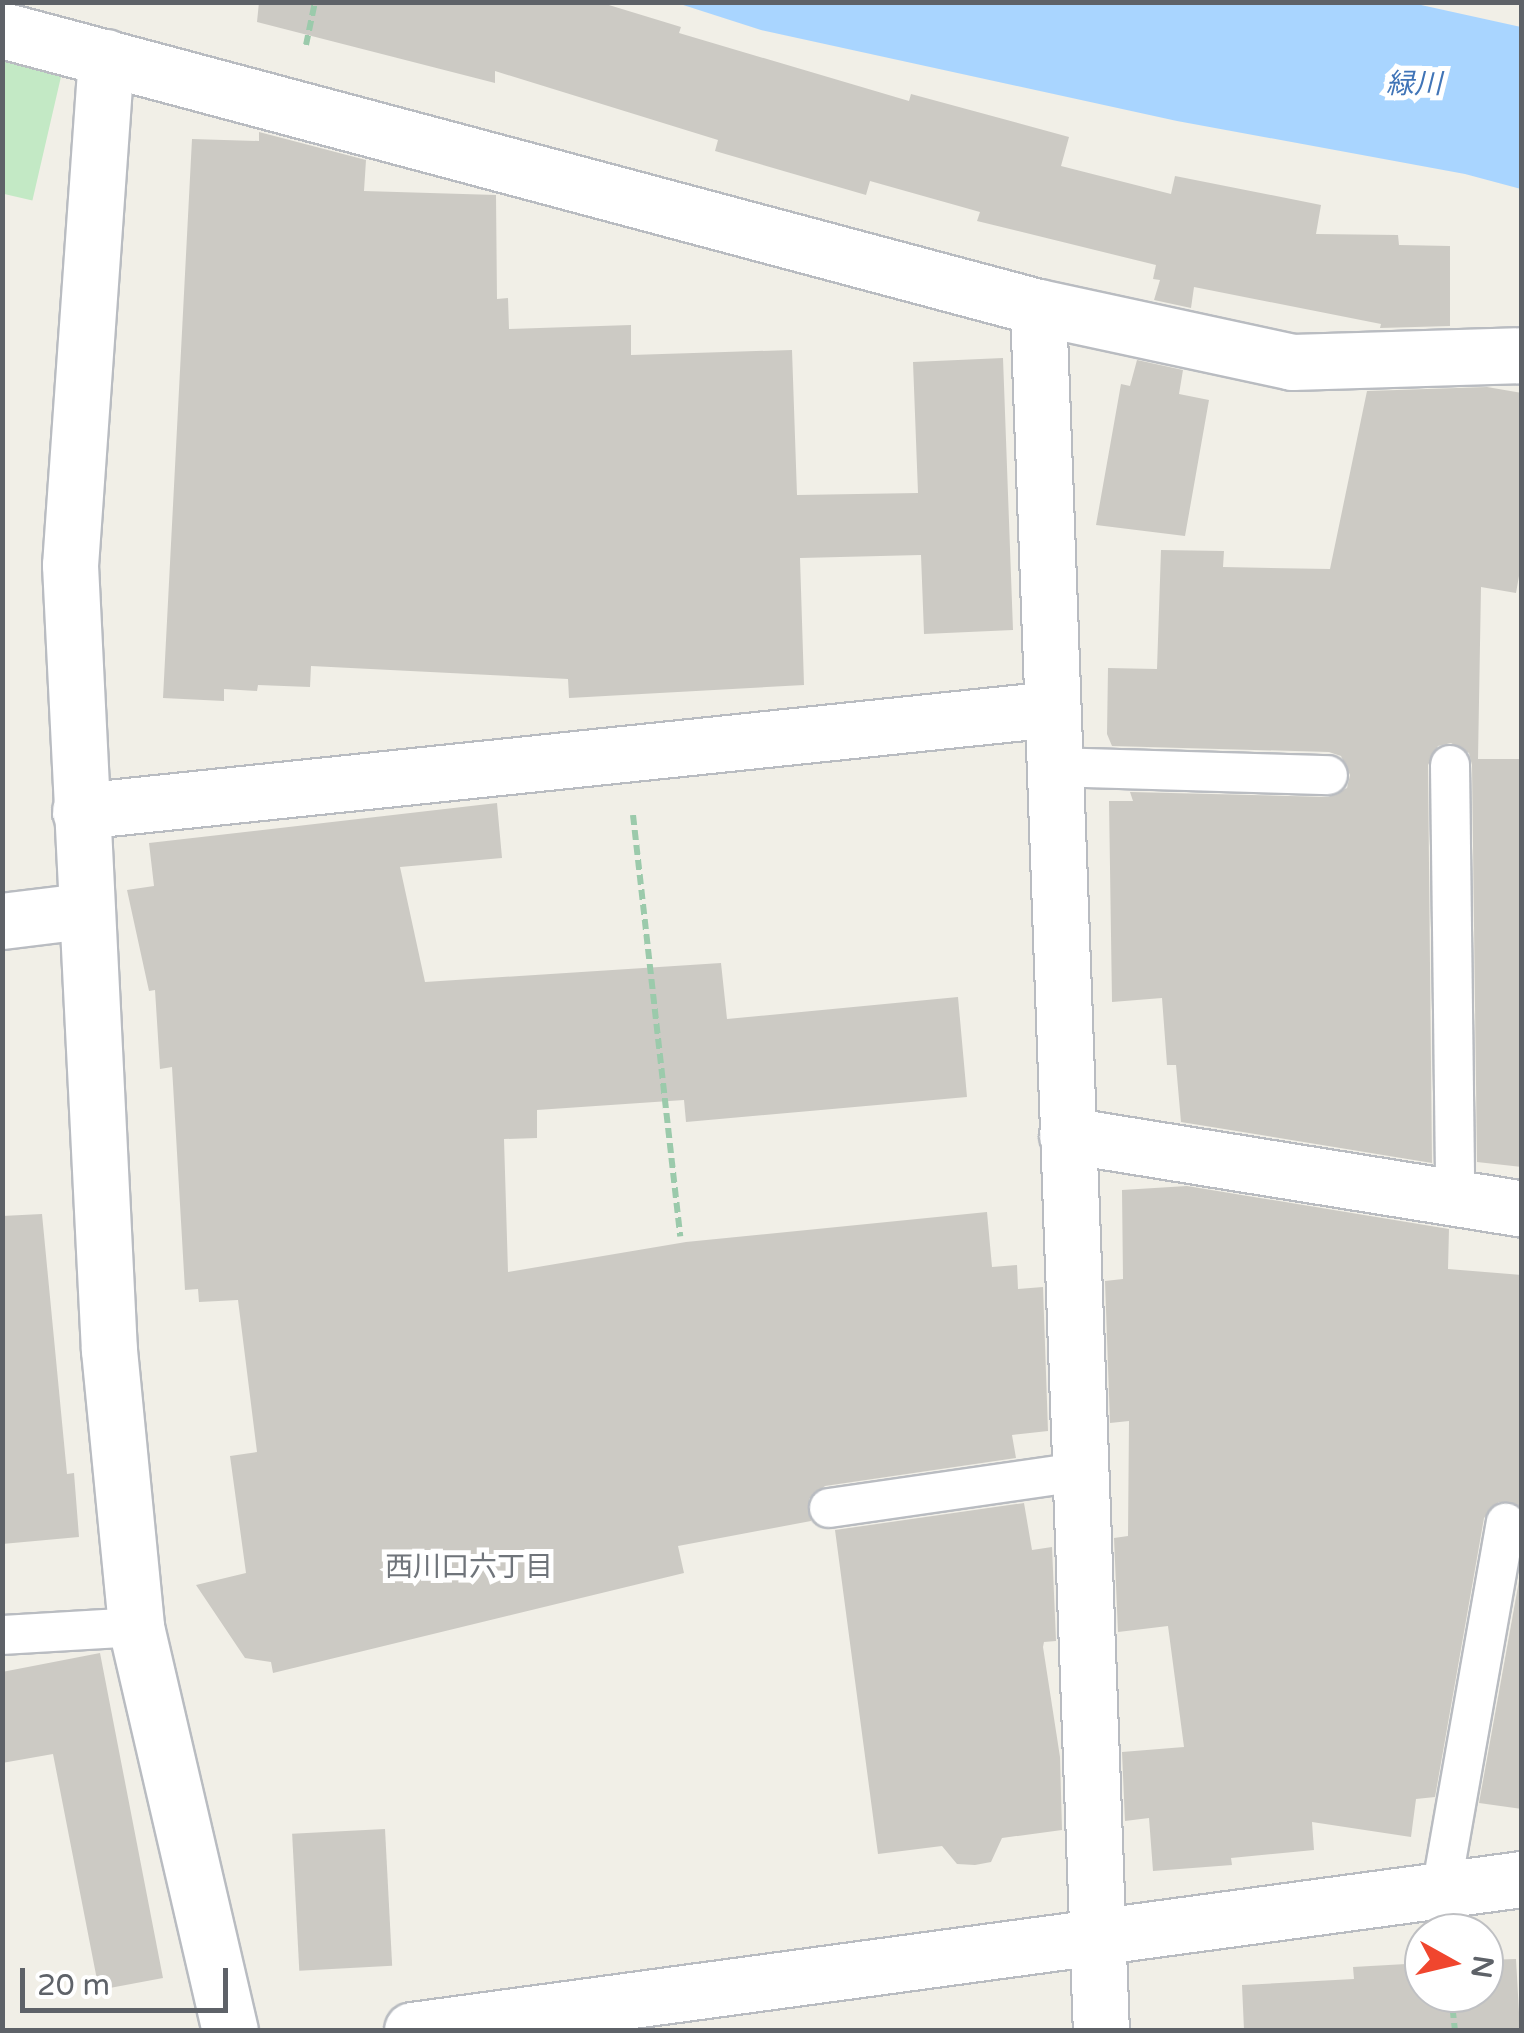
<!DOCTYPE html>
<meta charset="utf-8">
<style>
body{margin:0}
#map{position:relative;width:1524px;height:2033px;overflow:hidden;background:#f1efe7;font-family:"Varela Round","Noto Sans JP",sans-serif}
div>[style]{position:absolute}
.green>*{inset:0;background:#c3e9c5;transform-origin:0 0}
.water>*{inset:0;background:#a9d5ff}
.building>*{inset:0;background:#cccac4;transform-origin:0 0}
.path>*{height:6px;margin-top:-3px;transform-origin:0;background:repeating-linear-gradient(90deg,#9bcaab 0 10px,transparent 0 15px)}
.roads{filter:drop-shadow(2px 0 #b9bcc1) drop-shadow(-2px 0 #b9bcc1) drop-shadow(0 2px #b9bcc1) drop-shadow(0 -2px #b9bcc1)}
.lane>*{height:38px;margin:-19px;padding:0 19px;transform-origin:19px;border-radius:19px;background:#fff}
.street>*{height:55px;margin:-27.5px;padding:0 27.5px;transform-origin:27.5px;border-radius:27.5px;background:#fff}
.secondary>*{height:55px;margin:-27.5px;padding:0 27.5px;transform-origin:27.5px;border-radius:27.5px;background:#fff}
span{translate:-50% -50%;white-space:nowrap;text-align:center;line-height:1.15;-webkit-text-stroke:10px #fff;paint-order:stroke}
.water-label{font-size:28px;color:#4074b7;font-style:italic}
.neighbourhood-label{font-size:28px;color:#6f747a}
.frame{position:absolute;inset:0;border:5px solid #5e6268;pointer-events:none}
.north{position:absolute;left:1404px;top:1913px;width:100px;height:100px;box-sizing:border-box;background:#fff;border:2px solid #bfc0c3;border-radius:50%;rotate:98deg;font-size:28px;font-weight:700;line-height:40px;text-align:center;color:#5e6268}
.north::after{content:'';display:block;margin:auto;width:35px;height:45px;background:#f0462e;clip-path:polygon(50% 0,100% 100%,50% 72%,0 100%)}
.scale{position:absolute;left:20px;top:1968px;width:208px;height:45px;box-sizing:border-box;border:5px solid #5e6268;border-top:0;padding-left:12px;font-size:30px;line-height:35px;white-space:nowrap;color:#5e6268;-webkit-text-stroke:8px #fff;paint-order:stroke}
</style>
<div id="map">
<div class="green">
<div style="left:2px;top:61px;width:61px;height:129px;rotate:13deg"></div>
</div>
<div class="water">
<div style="clip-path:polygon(677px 3px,1412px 3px,1521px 27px,1521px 189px,1465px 174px,1177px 121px,761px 30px)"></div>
</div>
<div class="building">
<div style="clip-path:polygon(259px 2px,599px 2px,681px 27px,679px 33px,909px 101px,911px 94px,1069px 137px,1061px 166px,1171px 194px,1175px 176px,1321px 205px,1316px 234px,1398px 235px,1399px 245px,1450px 246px,1450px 326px,1380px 328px,1381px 324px,1194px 287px,1191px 308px,1154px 300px,1160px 280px,1153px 279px,1156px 265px,977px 221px,980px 212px,870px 181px,866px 195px,715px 151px,718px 140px,495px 71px,495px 83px,257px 22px)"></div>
<div style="clip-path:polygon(259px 132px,366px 160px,364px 191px,496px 195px,497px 299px,508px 298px,509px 329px,631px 325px,631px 355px,792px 350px,797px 495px,918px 493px,913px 362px,1003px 358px,1013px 630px,924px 634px,921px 555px,800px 558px,804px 685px,569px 698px,568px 679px,311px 666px,310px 687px,258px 685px,257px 691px,224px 689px,224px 701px,163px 698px,192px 139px,259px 141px)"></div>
<div style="clip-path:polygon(1137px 360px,1183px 370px,1179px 394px,1209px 400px,1185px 536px,1096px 525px,1121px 384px,1130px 386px)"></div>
<div style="clip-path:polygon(1487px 387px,1522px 393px,1522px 559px,1516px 593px,1481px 587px,1478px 759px,1522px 759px,1522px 1167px,1477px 1162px,1472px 765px,1469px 753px,1451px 743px,1438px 746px,1428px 765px,1432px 1163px,1181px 1122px,1176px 1065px,1167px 1065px,1162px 998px,1112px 1002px,1109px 801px,1133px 801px,1130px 792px,1328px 797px,1347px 788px,1350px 775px,1341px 756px,1329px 752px,1112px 746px,1107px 734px,1108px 668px,1157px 669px,1161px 550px,1224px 551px,1223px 567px,1330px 569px,1367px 391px)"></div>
<div style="clip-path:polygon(497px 803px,502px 858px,400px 867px,425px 982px,721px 963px,727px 1019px,958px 997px,967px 1097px,686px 1122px,684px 1100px,537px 1110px,537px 1138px,504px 1139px,508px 1272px,686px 1242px,987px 1212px,992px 1267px,1017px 1265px,1018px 1289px,1043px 1287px,1048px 1431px,1012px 1435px,1016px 1458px,825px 1486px,809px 1499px,811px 1521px,678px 1546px,684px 1573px,273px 1673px,271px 1662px,245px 1658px,196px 1585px,246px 1573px,230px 1456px,257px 1452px,238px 1300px,199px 1302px,198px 1289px,185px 1290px,172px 1067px,160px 1069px,155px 990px,149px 991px,127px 890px,154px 886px,149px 843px)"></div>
<div style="clip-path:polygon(1187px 1186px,1449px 1229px,1448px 1269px,1522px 1275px,1522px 1507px,1499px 1502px,1484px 1518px,1435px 1797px,1416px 1799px,1411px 1837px,1312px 1822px,1314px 1850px,1231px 1858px,1232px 1865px,1153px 1871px,1149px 1818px,1125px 1821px,1122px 1752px,1184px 1747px,1168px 1626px,1118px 1632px,1114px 1538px,1128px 1536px,1129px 1421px,1110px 1423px,1105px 1281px,1123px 1279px,1122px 1190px)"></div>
<div style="clip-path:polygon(42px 1214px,67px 1474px,74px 1473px,79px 1537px,2px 1544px,2px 1216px)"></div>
<div style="clip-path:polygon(1024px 1503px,1032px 1550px,1052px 1547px,1056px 1641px,1044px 1642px,1043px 1647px,1060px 1757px,1062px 1830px,1002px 1838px,991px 1862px,975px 1865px,957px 1864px,942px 1846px,878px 1854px,835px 1530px)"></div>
<div style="clip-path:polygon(1522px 1564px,1522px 1809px,1479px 1803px)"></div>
<div style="clip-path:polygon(100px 1653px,163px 1978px,99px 1990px,53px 1754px,2px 1763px,2px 1672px)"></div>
<div style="left:385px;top:1829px;width:137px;height:93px;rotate:87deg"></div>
<div style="clip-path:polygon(1516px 1959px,1520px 2030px,1244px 2030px,1242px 1985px,1354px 1979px,1353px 1967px,1424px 1963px,1424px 1993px,1484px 1993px,1484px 1960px)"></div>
</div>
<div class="path">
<div style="left:306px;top:45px;width:44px;rotate:-78.2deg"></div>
<div style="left:633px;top:815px;width:424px;rotate:83.6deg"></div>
<div style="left:1451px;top:1993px;width:37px;rotate:84deg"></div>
</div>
<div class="roads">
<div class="lane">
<div style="left:1450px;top:765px;width:435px;rotate:89.3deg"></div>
<div style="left:1054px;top:767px;width:274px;rotate:1.7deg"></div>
<div style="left:829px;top:1508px;width:254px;rotate:-8.2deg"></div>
<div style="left:2px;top:1635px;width:134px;rotate:-3.4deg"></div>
<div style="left:1441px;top:1890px;width:373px;rotate:-80deg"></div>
</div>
<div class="street">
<div style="left:2px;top:30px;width:1072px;rotate:14.97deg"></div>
<div style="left:1038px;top:307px;width:260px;rotate:12.2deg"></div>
<div style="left:1292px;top:362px;width:230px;rotate:-1.7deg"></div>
<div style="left:1038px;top:307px;width:1724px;rotate:87.91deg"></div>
<div style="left:80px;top:811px;width:977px;rotate:-5.99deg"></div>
<div style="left:2px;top:921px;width:83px;rotate:-7deg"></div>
<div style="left:1067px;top:1135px;width:461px;rotate:9.2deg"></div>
</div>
<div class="secondary">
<div style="left:106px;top:57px;width:509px;rotate:94.05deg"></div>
<div style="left:70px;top:565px;width:786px;rotate:87.16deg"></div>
<div style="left:109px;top:1350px;width:278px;rotate:84.4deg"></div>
<div style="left:136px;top:1627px;width:414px;rotate:76.9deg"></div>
<div style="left:412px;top:2030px;width:1120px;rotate:-7.75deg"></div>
</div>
</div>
<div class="water-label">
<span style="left:1414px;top:84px">緑川</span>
</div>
<div class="neighbourhood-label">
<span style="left:469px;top:1567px">西川口六丁目</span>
</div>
<div class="frame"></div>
<div class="north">N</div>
<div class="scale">20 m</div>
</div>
